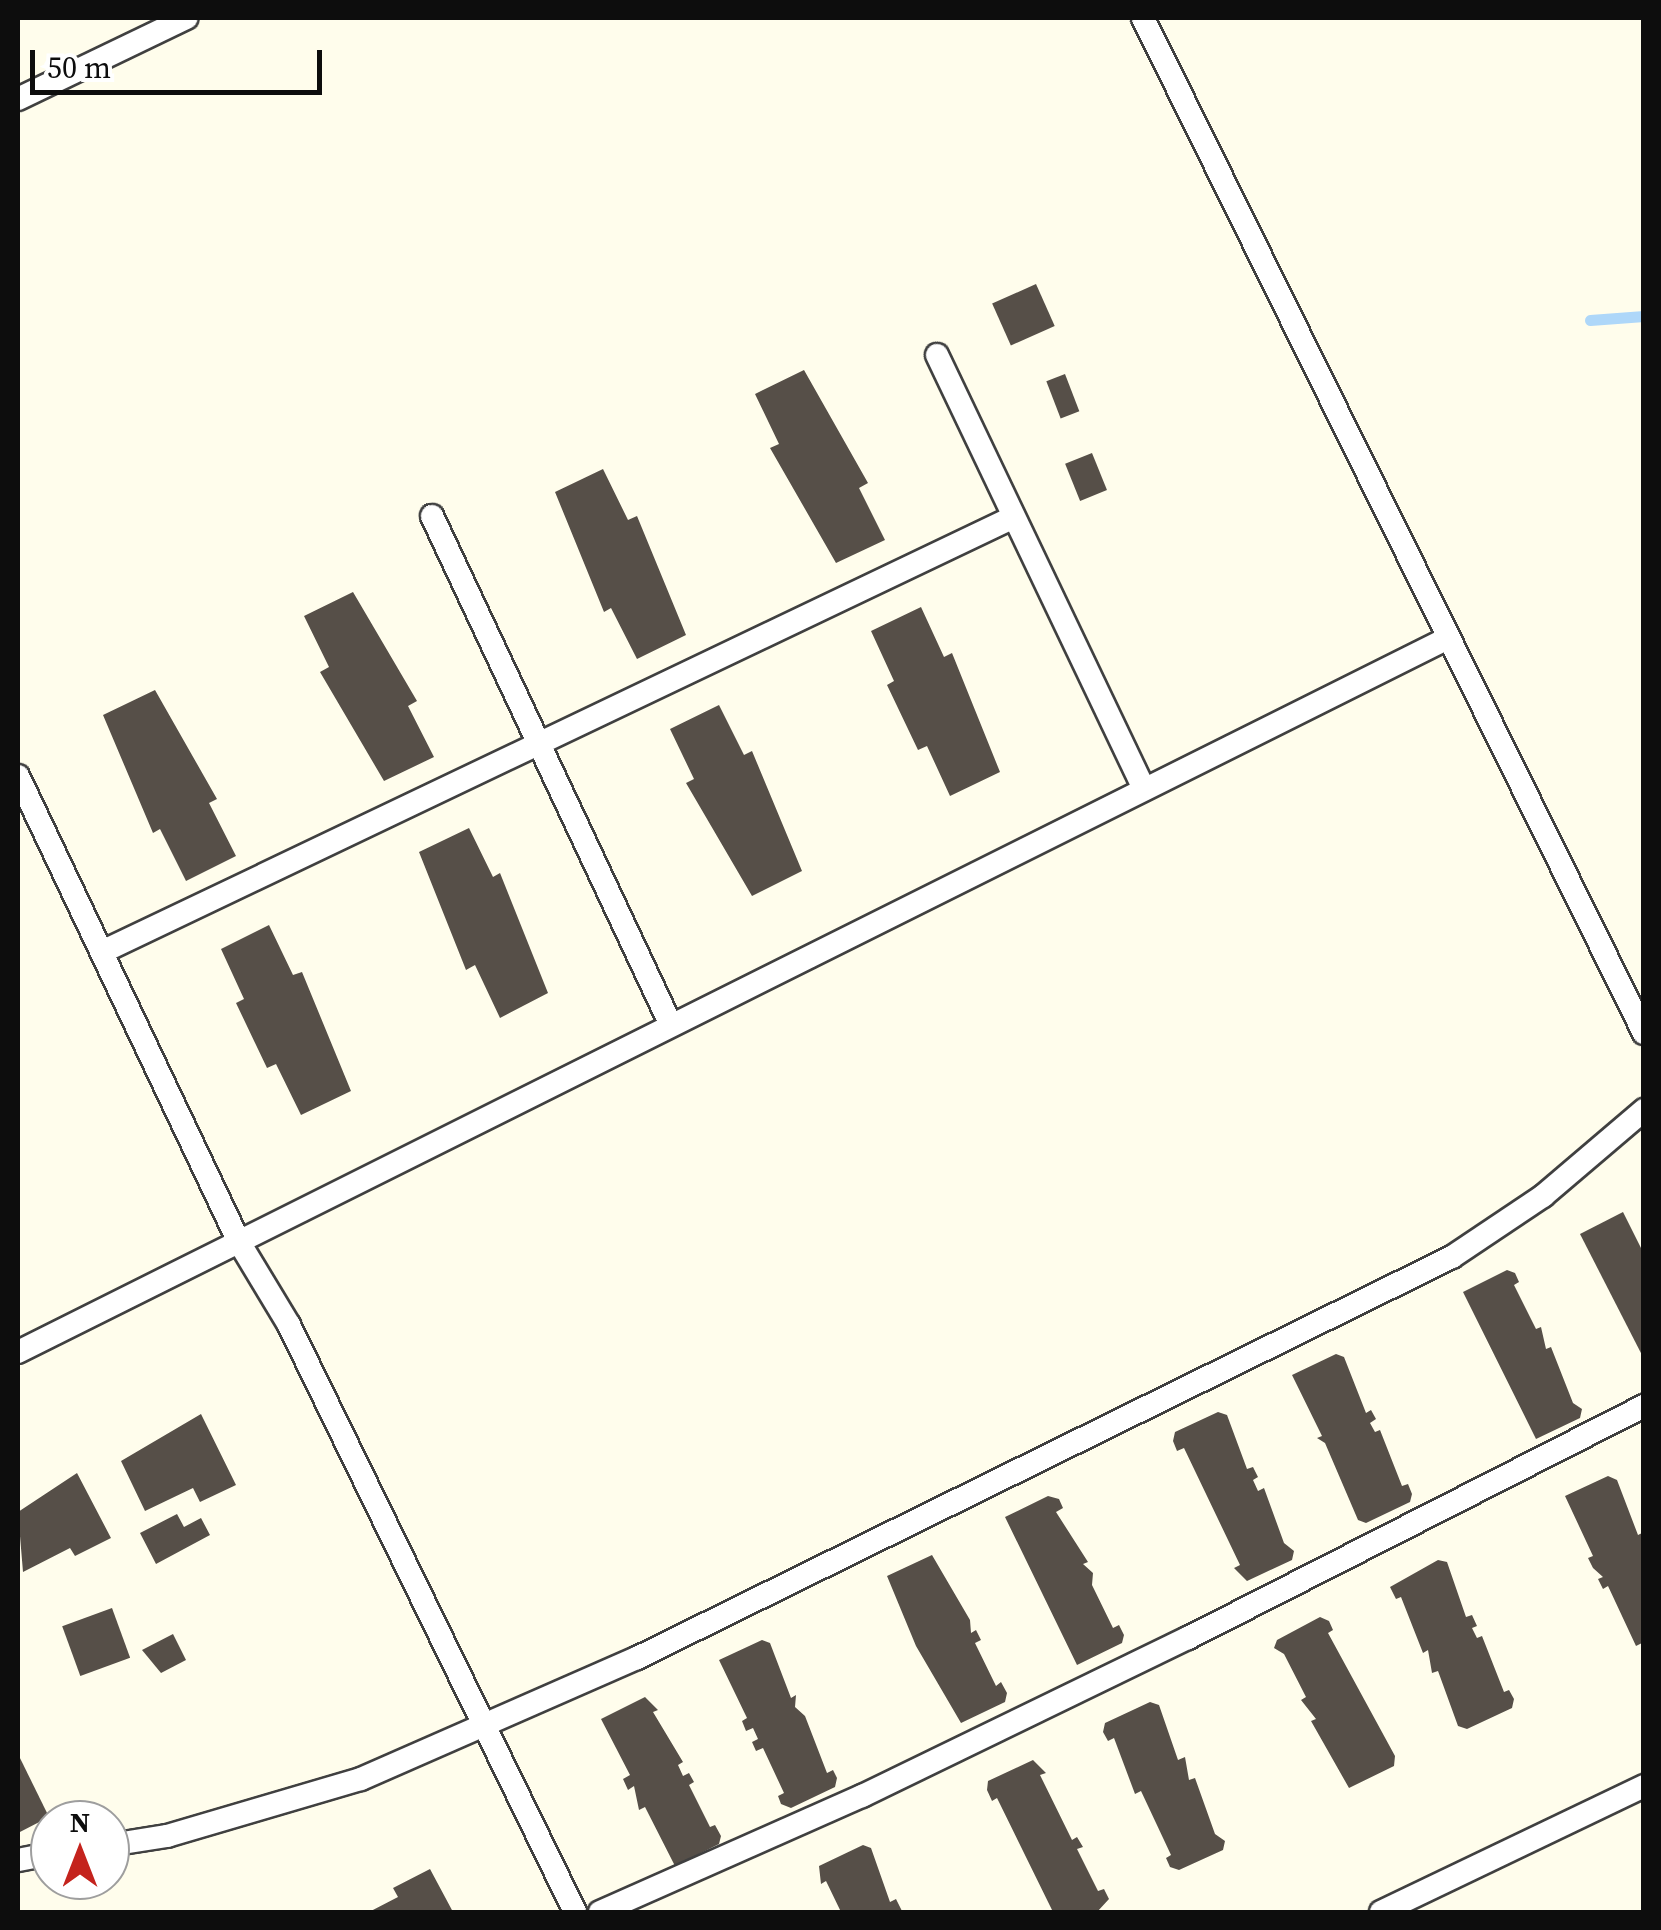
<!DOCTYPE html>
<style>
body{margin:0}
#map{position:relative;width:1661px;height:1930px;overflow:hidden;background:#fffdec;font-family:"Source Serif 4",serif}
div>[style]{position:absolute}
.stream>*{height:11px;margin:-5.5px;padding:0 5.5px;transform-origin:5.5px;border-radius:5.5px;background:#aed7f9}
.building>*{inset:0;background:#564f48;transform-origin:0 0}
.roads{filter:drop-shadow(2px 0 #404040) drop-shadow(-2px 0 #404040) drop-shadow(0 2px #404040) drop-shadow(0 -2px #404040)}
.service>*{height:22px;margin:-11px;padding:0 11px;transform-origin:11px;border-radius:11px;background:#fff}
span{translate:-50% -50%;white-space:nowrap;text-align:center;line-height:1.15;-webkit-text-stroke:10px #fff;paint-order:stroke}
.frame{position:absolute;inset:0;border:20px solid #0d0d0d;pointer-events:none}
.north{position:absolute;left:30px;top:1800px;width:100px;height:100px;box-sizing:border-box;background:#fff;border:2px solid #9e9e9e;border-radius:50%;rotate:0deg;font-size:28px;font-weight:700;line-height:40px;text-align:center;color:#0d0d0d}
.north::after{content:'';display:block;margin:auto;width:35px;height:45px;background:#c4231d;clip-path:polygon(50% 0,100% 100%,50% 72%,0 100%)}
.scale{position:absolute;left:30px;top:50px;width:292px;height:45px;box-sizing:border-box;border:5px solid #0d0d0d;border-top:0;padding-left:12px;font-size:30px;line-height:35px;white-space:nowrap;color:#0d0d0d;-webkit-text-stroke:8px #fff;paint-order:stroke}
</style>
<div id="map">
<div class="stream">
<div style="left:1590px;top:320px;width:54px;rotate:-4.2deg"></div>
</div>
<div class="building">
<div style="left:1036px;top:284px;width:46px;height:48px;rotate:66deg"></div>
<div style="clip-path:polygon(804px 370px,868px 483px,859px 488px,885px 540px,836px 563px,770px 448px,779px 444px,755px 394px)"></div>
<div style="left:1065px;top:374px;width:40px;height:20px;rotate:69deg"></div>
<div style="left:1092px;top:453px;width:40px;height:29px;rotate:68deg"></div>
<div style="clip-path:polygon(603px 469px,628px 520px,637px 516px,686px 635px,637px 659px,611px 608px,604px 612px,555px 492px)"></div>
<div style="clip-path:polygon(353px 592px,417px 701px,408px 706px,434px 757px,384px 781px,320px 672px,329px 667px,304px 616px)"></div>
<div style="clip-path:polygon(921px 607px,944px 657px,952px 653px,1000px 772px,950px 796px,927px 746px,918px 750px,887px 685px,894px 681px,871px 631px)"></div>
<div style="clip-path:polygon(155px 690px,217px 799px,209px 803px,236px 856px,186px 881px,160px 829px,153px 833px,103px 715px)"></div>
<div style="clip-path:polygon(719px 705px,744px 755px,752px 751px,802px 871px,752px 896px,686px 783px,694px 779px,670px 729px)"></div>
<div style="clip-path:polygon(469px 828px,493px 877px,500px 873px,548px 993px,500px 1018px,475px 965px,466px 970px,419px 852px)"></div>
<div style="clip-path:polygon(269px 925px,293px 975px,302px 972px,351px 1091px,301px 1115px,276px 1064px,267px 1068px,236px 1003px,244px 999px,221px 949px)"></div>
<div style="clip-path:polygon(1623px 1212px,1644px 1254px,1644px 1359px,1580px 1234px)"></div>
<div style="clip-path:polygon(1507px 1270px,1515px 1273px,1519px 1282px,1514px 1285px,1536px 1329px,1541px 1327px,1546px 1349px,1551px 1347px,1573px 1403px,1582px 1409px,1580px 1418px,1536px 1439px,1463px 1292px)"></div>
<div style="clip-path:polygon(1336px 1354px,1344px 1357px,1366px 1413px,1371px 1410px,1376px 1419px,1370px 1423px,1375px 1432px,1380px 1430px,1402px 1486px,1408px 1484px,1412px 1494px,1410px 1502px,1366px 1523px,1358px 1520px,1325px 1443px,1317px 1438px,1322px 1436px,1292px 1375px)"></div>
<div style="clip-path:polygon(1218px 1412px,1227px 1415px,1247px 1469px,1253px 1467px,1258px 1477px,1253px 1480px,1258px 1491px,1264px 1488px,1284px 1543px,1294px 1551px,1292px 1560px,1247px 1581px,1234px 1568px,1240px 1565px,1184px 1448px,1177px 1451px,1173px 1441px,1175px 1432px)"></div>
<div style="clip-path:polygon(201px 1414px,236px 1485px,200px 1502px,193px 1488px,145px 1511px,121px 1461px)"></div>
<div style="clip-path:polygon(77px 1473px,111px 1538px,75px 1556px,70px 1548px,23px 1572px,18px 1512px)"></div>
<div style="clip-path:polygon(1608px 1476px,1617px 1480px,1638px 1535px,1644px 1532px,1644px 1642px,1636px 1646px,1608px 1586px,1603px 1589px,1598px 1579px,1603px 1577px,1593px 1568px,1588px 1558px,1593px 1556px,1565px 1496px)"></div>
<div style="clip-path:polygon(1048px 1496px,1059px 1499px,1063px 1508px,1056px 1512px,1088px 1562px,1083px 1564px,1093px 1573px,1092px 1585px,1113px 1628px,1119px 1625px,1124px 1635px,1122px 1643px,1077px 1665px,1005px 1517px)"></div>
<div style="clip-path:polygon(177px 1514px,184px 1527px,201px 1518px,210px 1535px,156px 1564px,140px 1533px)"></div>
<div style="clip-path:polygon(932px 1555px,970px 1620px,971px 1633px,976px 1630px,981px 1640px,975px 1643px,996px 1686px,1001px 1682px,1007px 1693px,1005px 1702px,961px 1723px,916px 1646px,887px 1576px)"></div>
<div style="clip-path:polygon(1438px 1560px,1447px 1562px,1466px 1617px,1472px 1615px,1477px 1626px,1472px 1628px,1477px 1638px,1482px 1636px,1504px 1692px,1509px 1690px,1514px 1699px,1512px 1708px,1467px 1729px,1458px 1726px,1438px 1671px,1432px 1673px,1428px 1650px,1423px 1653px,1401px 1597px,1396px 1599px,1390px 1587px)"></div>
<div style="left:112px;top:1608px;width:53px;height:53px;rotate:70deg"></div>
<div style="clip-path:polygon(1320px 1617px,1329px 1621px,1333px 1630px,1328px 1633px,1395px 1756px,1394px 1766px,1349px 1788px,1311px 1721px,1316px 1719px,1301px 1700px,1306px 1697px,1284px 1654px,1274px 1648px,1277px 1640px)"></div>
<div style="clip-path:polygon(173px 1634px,186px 1660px,161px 1673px,142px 1650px)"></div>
<div style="clip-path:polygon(762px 1640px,770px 1643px,791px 1698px,796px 1695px,795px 1707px,805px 1716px,827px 1773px,833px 1770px,837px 1778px,835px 1787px,791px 1808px,781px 1804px,778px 1796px,784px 1793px,763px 1748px,756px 1751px,752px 1742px,758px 1739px,753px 1728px,746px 1731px,742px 1721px,747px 1718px,719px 1660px)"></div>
<div style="clip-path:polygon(645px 1697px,658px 1710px,653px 1712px,683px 1762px,678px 1765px,683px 1776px,689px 1773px,694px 1782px,689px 1785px,710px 1827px,715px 1825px,721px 1836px,719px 1844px,675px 1866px,645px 1807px,639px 1810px,634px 1786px,628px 1790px,623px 1779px,630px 1775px,601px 1719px)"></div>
<div style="clip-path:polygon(1150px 1702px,1159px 1705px,1178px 1760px,1185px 1757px,1189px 1780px,1195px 1778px,1215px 1834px,1225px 1841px,1223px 1850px,1179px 1870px,1170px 1867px,1166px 1858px,1171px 1855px,1141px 1791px,1135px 1794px,1114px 1738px,1108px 1741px,1103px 1732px,1105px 1723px)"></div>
<div style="clip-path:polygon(18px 1754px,49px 1817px,18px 1833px)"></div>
<div style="clip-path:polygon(1033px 1760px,1046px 1773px,1040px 1775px,1072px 1840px,1077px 1837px,1083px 1847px,1077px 1849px,1098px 1891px,1104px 1889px,1109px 1899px,1097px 1912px,1053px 1912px,997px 1798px,992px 1801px,987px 1790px,988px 1781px)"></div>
<div style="clip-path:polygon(863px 1845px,871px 1848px,890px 1902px,896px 1899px,902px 1911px,841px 1912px,826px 1881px,821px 1884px,819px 1866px)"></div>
<div style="clip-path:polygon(430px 1869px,453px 1912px,369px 1912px,398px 1897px,393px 1888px)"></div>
</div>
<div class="roads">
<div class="service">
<div style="left:1143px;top:18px;width:1132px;rotate:63.73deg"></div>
<div style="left:18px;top:99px;width:187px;rotate:-25.7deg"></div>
<div style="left:937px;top:355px;width:481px;rotate:64.5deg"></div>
<div style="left:432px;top:516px;width:558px;rotate:64.86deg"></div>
<div style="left:18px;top:776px;width:516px;rotate:64.63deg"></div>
<div style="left:239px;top:1242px;width:97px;rotate:58.9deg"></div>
<div style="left:289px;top:1325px;width:653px;rotate:64.02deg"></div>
<div style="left:104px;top:951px;width:1008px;rotate:-25.5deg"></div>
<div style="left:18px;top:1352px;width:1594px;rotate:-26.53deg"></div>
<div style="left:110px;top:1845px;width:58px;rotate:-9deg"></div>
<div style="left:167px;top:1836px;width:202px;rotate:-16.4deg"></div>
<div style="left:361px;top:1779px;width:301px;rotate:-23.7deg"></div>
<div style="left:637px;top:1658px;width:908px;rotate:-26.2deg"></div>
<div style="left:1452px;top:1257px;width:110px;rotate:-33.8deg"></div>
<div style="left:1543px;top:1196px;width:133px;rotate:-40.4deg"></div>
<div style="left:18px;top:1860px;width:33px;rotate:-11deg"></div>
<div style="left:600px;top:1912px;width:287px;rotate:-23.9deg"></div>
<div style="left:862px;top:1796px;width:362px;rotate:-25.9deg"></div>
<div style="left:1188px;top:1638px;width:512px;rotate:-26.97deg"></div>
<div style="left:1381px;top:1912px;width:292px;rotate:-25.6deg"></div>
</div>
</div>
<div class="frame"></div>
<div class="north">N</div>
<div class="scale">50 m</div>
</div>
